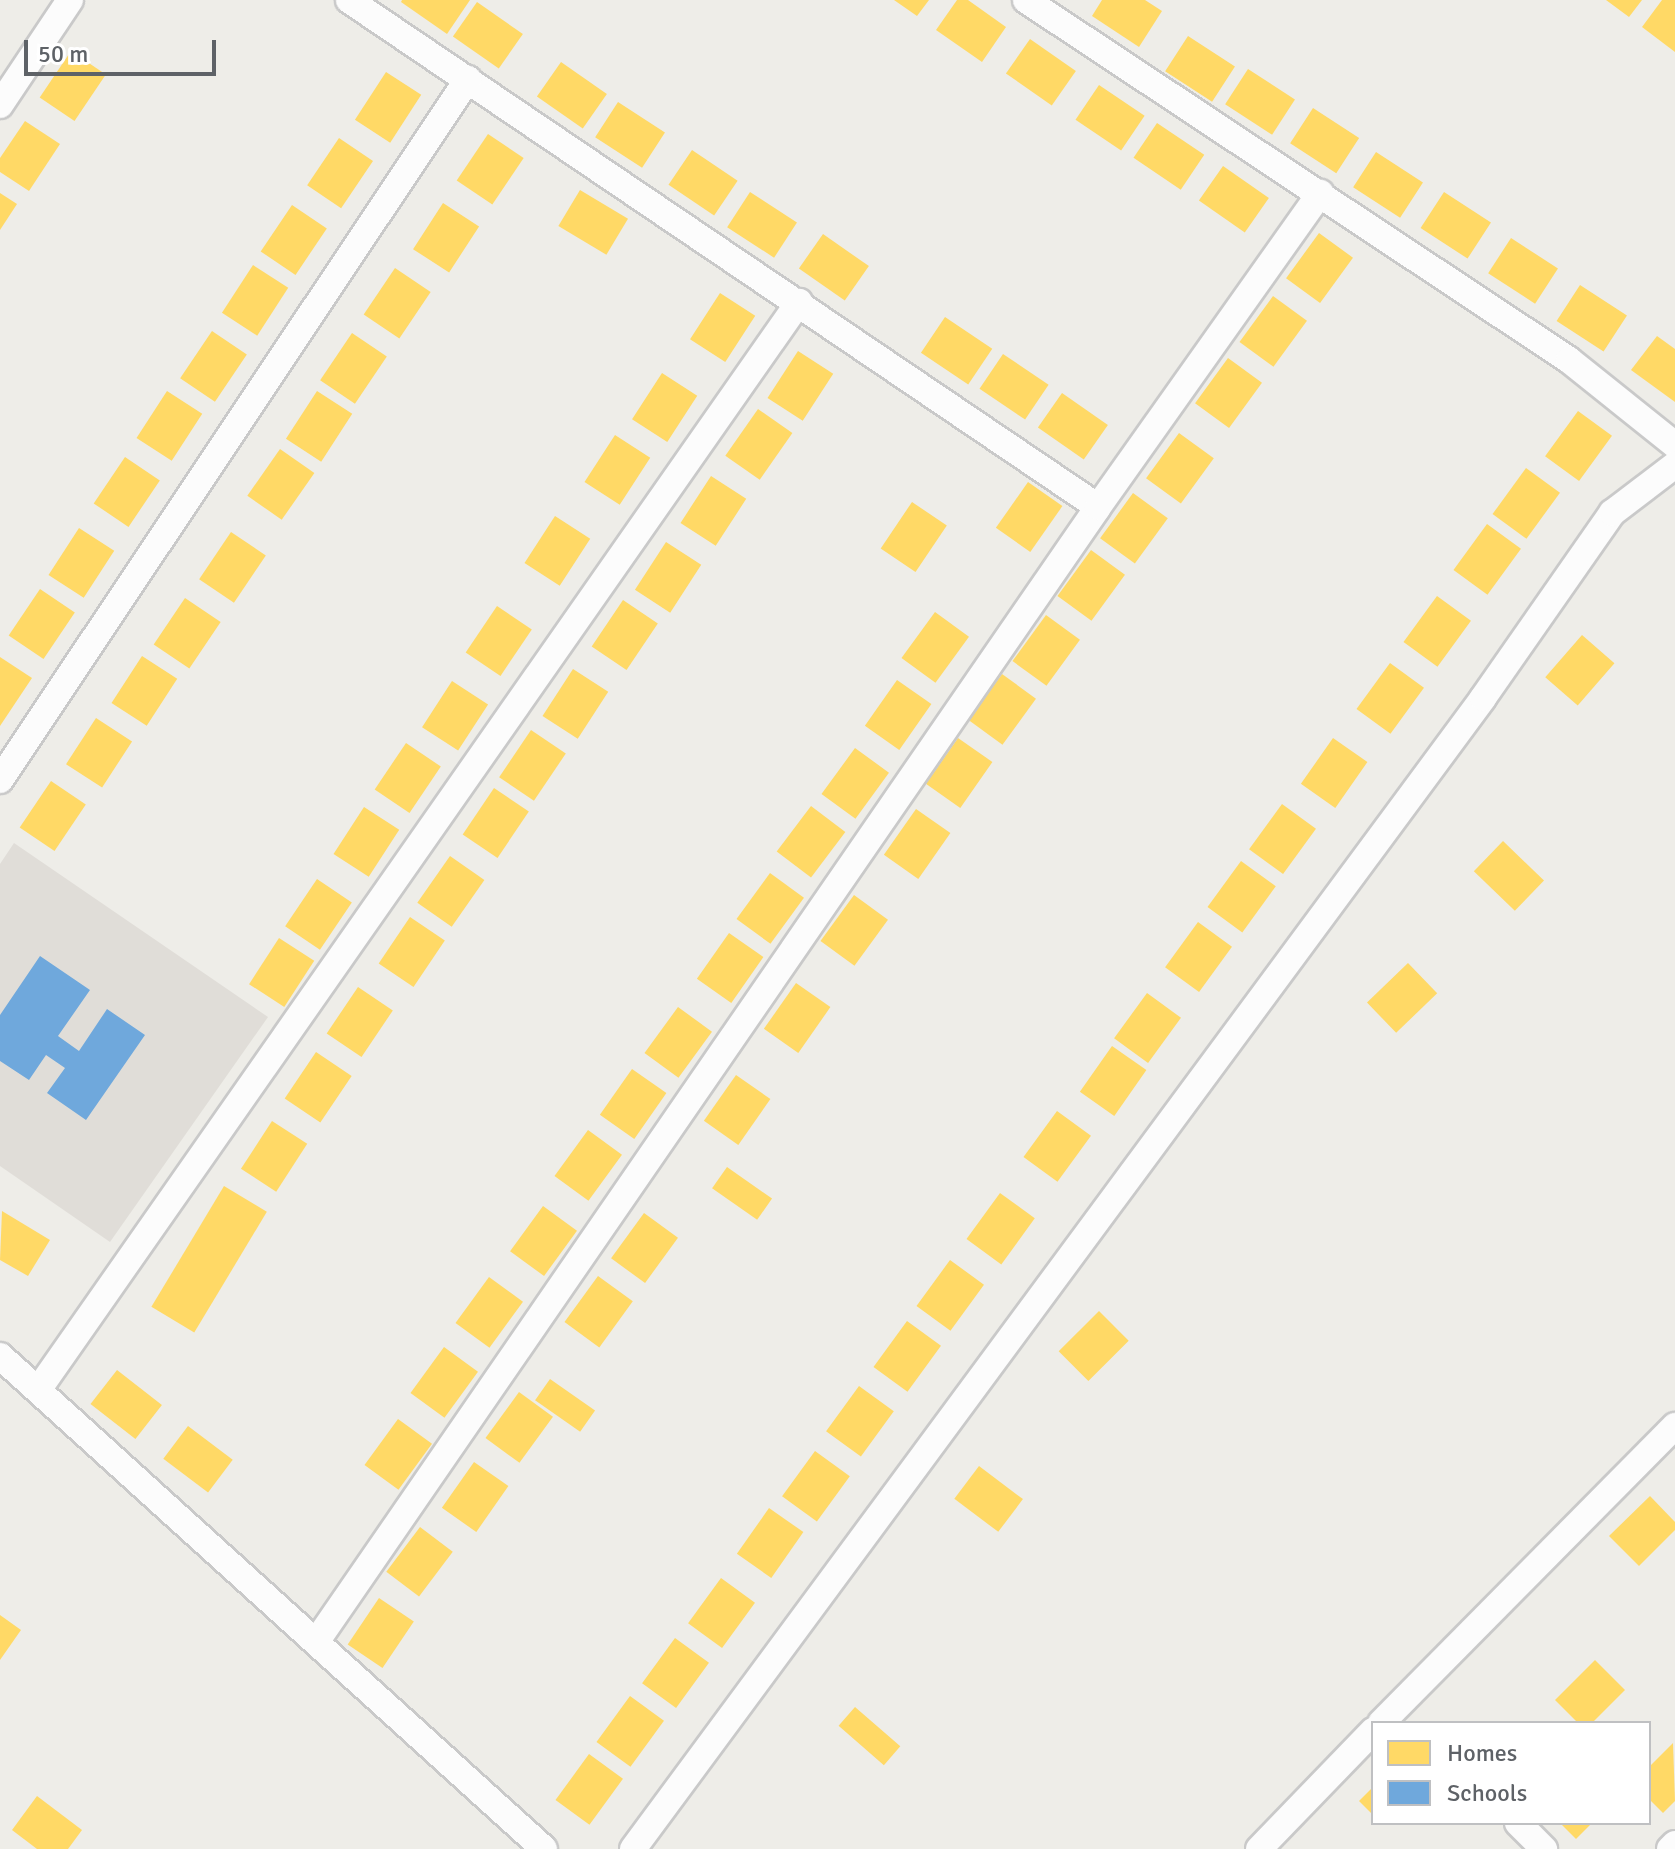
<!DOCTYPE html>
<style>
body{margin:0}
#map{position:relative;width:1675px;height:1849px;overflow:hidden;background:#eeede8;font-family:Signika,sans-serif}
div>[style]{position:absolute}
.education>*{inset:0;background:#e0ddd8}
.homes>*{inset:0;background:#ffd966;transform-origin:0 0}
.schools>*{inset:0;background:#6fa8dc}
.roads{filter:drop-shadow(2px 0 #c9c9c9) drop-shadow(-2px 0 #c9c9c9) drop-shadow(0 2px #c9c9c9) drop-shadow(0 -2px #c9c9c9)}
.minor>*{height:26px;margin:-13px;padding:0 13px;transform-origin:13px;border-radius:13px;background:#fcfcfc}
span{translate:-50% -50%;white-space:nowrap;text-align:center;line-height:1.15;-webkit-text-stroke:8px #fff;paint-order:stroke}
.legend{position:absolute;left:1371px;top:1721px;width:280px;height:104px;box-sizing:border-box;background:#fff;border:2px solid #bfc0c2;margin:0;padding:10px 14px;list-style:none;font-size:24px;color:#5e6267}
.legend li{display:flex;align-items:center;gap:16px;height:40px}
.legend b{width:40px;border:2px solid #bfc0c2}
.scale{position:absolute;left:24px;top:40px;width:192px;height:36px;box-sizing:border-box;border:4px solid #5e6267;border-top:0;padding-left:10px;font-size:24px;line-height:28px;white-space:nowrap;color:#5e6267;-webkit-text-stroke:6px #fff;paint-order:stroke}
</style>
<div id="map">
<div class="education">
<div style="clip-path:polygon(14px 843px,268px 1017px,110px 1242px,0 1166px,0 864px)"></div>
</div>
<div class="homes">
<div style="clip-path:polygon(402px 0,470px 0,447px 34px,401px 2px)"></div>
<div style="clip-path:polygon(894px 0,929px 0,917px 16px)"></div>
<div style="clip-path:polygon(957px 0,968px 0,1006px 27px,982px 62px,936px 30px)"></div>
<div style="clip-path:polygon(1102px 0,1145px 0,1162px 11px,1139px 47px,1092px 16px)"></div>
<div style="clip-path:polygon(1606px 0,1642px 0,1629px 17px)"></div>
<div style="clip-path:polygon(1662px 0,1675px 0,1675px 52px,1642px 27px)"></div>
<div style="left:477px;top:2px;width:56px;height:42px;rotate:35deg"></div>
<div style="left:1188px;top:36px;width:56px;height:42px;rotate:33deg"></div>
<div style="left:1030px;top:39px;width:56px;height:42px;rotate:35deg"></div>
<div style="left:71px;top:51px;width:42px;height:56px;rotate:34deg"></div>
<div style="left:561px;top:62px;width:56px;height:42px;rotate:35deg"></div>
<div style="left:1248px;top:69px;width:56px;height:42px;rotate:33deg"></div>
<div style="left:386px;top:72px;width:42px;height:57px;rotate:33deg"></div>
<div style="left:1099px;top:85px;width:55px;height:42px;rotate:34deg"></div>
<div style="left:618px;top:102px;width:56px;height:42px;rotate:33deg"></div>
<div style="left:1313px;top:108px;width:55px;height:42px;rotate:33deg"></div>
<div style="clip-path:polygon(25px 121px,60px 144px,29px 191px,0 172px,0 158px)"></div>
<div style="left:1157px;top:123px;width:57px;height:42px;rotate:34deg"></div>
<div style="left:488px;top:134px;width:43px;height:56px;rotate:34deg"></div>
<div style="left:339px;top:138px;width:41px;height:57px;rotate:34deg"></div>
<div style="left:692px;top:150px;width:55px;height:42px;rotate:34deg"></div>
<div style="left:1376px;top:152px;width:56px;height:42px;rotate:33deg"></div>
<div style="left:1223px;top:166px;width:56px;height:42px;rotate:35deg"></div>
<div style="left:580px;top:190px;width:56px;height:42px;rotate:31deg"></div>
<div style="left:750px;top:192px;width:56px;height:42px;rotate:33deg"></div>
<div style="left:1444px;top:192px;width:56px;height:43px;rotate:33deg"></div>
<div style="clip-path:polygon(0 193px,17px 204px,0 230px)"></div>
<div style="left:443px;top:203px;width:43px;height:55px;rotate:33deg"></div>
<div style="left:292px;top:205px;width:42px;height:56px;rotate:34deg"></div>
<div style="left:1319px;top:233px;width:42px;height:56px;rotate:36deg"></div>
<div style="left:823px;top:234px;width:56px;height:42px;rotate:35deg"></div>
<div style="left:1511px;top:238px;width:56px;height:42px;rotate:33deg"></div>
<div style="left:253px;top:265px;width:42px;height:57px;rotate:33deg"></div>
<div style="left:395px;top:268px;width:43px;height:56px;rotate:34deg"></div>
<div style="left:1580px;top:285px;width:56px;height:43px;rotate:33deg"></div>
<div style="left:720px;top:293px;width:42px;height:55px;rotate:33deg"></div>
<div style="left:1273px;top:296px;width:42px;height:57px;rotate:36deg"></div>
<div style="left:945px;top:317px;width:57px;height:43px;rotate:34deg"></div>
<div style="left:212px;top:331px;width:42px;height:57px;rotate:34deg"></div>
<div style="left:352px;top:333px;width:42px;height:57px;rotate:34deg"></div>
<div style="clip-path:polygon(1657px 336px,1675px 349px,1675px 402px,1631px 370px)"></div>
<div style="left:798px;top:351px;width:42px;height:56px;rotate:33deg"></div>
<div style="left:1003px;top:354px;width:55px;height:42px;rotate:34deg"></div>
<div style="left:1228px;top:358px;width:42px;height:56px;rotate:36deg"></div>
<div style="left:662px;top:373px;width:42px;height:55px;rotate:33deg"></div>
<div style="left:167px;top:391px;width:42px;height:56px;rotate:33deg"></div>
<div style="left:317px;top:391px;width:42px;height:57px;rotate:33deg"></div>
<div style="left:1062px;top:393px;width:56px;height:42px;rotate:35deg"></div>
<div style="left:758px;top:409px;width:42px;height:57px;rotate:35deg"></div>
<div style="left:1578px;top:411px;width:42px;height:56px;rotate:36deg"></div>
<div style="left:1179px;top:433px;width:43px;height:56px;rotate:36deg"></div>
<div style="left:615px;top:435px;width:42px;height:56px;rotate:33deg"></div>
<div style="left:280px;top:449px;width:42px;height:57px;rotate:35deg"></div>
<div style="left:125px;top:457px;width:42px;height:56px;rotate:34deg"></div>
<div style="left:1526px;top:468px;width:42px;height:57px;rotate:36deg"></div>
<div style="left:711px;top:476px;width:42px;height:56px;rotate:33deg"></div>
<div style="left:1028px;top:482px;width:42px;height:56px;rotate:35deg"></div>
<div style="left:1133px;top:493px;width:43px;height:56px;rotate:36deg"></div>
<div style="left:912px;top:502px;width:42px;height:56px;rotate:34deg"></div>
<div style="left:555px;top:516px;width:42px;height:56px;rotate:33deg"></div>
<div style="left:1487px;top:524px;width:42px;height:57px;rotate:36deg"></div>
<div style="left:79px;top:528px;width:42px;height:56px;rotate:33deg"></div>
<div style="left:231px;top:532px;width:42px;height:57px;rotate:34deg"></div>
<div style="left:666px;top:542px;width:42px;height:57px;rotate:33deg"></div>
<div style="left:1091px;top:550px;width:42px;height:57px;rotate:36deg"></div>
<div style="left:40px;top:589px;width:42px;height:56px;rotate:34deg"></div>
<div style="left:1437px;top:596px;width:42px;height:57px;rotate:36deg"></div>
<div style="left:185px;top:598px;width:43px;height:56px;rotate:34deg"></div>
<div style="left:623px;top:600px;width:42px;height:56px;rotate:34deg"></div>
<div style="left:497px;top:606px;width:42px;height:56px;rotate:34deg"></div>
<div style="left:935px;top:612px;width:42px;height:57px;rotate:36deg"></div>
<div style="left:1046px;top:615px;width:42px;height:57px;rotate:36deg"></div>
<div style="left:1582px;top:635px;width:43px;height:56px;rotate:41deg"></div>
<div style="left:142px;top:656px;width:42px;height:56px;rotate:33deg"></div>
<div style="clip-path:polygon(0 657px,32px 678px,0 726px)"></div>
<div style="left:1390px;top:663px;width:42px;height:57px;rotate:36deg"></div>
<div style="left:573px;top:669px;width:42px;height:56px;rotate:33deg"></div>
<div style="left:1002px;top:674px;width:42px;height:57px;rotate:36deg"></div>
<div style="left:897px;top:680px;width:42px;height:56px;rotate:35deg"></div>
<div style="left:452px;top:681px;width:43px;height:55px;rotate:33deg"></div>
<div style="left:96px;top:718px;width:43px;height:55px;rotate:33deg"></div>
<div style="left:531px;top:730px;width:42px;height:57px;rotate:34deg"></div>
<div style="left:958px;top:738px;width:42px;height:56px;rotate:35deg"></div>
<div style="left:1333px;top:738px;width:42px;height:56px;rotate:35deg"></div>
<div style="left:406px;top:743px;width:42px;height:56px;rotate:34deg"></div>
<div style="left:855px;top:748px;width:42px;height:57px;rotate:36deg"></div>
<div style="left:51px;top:781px;width:42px;height:56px;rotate:34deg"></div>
<div style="left:494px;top:788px;width:42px;height:56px;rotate:34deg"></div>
<div style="left:1282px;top:804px;width:42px;height:56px;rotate:36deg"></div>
<div style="left:811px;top:806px;width:43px;height:57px;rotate:37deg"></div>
<div style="left:364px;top:807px;width:42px;height:56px;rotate:33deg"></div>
<div style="left:916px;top:809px;width:42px;height:56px;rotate:35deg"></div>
<div style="left:1503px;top:841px;width:57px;height:42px;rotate:44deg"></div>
<div style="left:450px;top:856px;width:42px;height:57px;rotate:35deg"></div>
<div style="left:1241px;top:861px;width:43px;height:57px;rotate:36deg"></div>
<div style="left:770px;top:873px;width:42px;height:57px;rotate:36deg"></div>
<div style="left:317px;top:879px;width:42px;height:57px;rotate:34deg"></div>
<div style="left:854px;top:895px;width:42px;height:57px;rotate:36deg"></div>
<div style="left:410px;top:917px;width:42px;height:56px;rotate:34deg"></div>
<div style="left:1198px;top:922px;width:42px;height:56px;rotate:36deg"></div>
<div style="left:729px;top:933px;width:42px;height:56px;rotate:35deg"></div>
<div style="left:279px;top:938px;width:42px;height:55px;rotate:33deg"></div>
<div style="left:1408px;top:963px;width:42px;height:57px;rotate:46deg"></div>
<div style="left:796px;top:983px;width:42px;height:56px;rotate:35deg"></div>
<div style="left:358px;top:987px;width:42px;height:56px;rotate:34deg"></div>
<div style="left:1147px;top:993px;width:42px;height:56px;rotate:36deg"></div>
<div style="left:678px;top:1007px;width:42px;height:57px;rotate:36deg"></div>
<div style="left:1112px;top:1046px;width:42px;height:56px;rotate:35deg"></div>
<div style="left:316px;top:1052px;width:43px;height:56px;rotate:34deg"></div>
<div style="left:632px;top:1069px;width:42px;height:56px;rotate:35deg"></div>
<div style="left:736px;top:1075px;width:42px;height:56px;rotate:35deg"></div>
<div style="left:1057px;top:1111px;width:42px;height:57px;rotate:36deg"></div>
<div style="left:272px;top:1121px;width:42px;height:57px;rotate:33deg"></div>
<div style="left:588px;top:1130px;width:42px;height:57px;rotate:36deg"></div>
<div style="left:727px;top:1167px;width:55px;height:26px;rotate:35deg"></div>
<div style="left:224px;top:1186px;width:50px;height:141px;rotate:31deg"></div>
<div style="left:1000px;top:1193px;width:43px;height:57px;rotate:36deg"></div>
<div style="left:543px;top:1206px;width:42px;height:56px;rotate:36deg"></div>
<div style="clip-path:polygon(2px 1211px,50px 1240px,28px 1276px,0 1260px)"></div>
<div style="left:644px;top:1213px;width:42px;height:56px;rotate:36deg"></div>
<div style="left:950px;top:1260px;width:42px;height:57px;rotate:36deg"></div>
<div style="left:598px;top:1276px;width:43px;height:57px;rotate:36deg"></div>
<div style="left:489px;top:1277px;width:42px;height:57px;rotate:36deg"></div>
<div style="left:1099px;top:1311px;width:42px;height:57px;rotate:45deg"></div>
<div style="left:907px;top:1321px;width:42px;height:57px;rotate:36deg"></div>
<div style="left:444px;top:1347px;width:42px;height:57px;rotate:36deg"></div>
<div style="left:117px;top:1370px;width:57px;height:43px;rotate:38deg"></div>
<div style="left:550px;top:1379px;width:55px;height:26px;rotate:35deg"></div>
<div style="left:859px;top:1386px;width:43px;height:56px;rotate:36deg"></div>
<div style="left:519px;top:1392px;width:42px;height:57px;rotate:36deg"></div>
<div style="left:398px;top:1419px;width:42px;height:57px;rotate:36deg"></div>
<div style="left:188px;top:1426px;width:56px;height:41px;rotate:37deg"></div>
<div style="left:815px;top:1451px;width:43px;height:56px;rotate:36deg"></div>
<div style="left:474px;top:1462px;width:42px;height:56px;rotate:35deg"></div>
<div style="left:979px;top:1466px;width:55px;height:41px;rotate:37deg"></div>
<div style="clip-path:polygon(1650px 1496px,1675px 1522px,1675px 1530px,1639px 1566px,1609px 1536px)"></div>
<div style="left:769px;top:1508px;width:42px;height:56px;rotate:35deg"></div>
<div style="left:420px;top:1527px;width:41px;height:56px;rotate:37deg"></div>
<div style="left:721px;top:1578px;width:42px;height:56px;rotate:36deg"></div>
<div style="left:379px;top:1598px;width:42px;height:56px;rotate:34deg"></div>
<div style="clip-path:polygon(0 1615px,21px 1630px,0 1660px)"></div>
<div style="left:675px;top:1638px;width:42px;height:56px;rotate:36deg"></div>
<div style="clip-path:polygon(1595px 1660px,1625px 1690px,1592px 1723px,1578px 1723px,1555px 1700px)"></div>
<div style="left:630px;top:1696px;width:42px;height:57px;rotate:36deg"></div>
<div style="left:855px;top:1707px;width:60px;height:25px;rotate:41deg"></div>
<div style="clip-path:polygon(1673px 1743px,1675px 1801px,1663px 1813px,1649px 1799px,1649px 1767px)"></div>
<div style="left:589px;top:1754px;width:42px;height:57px;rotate:36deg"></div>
<div style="clip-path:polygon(1373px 1787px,1373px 1815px,1359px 1801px)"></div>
<div style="clip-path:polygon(37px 1796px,82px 1830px,68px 1849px,37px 1849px,12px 1830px)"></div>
<div style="clip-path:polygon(1560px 1823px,1592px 1823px,1576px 1839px)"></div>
</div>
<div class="schools">
<div style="clip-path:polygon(40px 956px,90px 990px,58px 1036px,79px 1051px,107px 1009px,145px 1035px,86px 1120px,47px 1093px,65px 1068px,46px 1055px,29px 1080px,0 1061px,0 1015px)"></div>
</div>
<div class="roads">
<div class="minor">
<div style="left:349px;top:0;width:904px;rotate:34.09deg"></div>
<div style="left:1026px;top:0;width:651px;rotate:33.54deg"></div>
<div style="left:1569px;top:360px;width:136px;rotate:38.7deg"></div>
<div style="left:0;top:105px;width:126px;rotate:-56.3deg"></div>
<div style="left:0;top:780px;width:843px;rotate:-56.27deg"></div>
<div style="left:0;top:1356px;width:734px;rotate:42.18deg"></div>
<div style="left:38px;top:1390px;width:1328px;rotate:-55.03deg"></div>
<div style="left:316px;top:1642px;width:1378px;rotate:-55.43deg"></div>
<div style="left:1098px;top:507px;width:385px;rotate:-54.7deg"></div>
<div style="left:1381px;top:1723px;width:418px;rotate:-45.3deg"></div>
<div style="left:1518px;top:1823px;width:37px;rotate:45deg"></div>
<div style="left:633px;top:1849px;width:1431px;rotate:-53.55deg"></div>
<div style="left:1483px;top:698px;width:226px;rotate:-55.1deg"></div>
<div style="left:1612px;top:513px;width:79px;rotate:-37.3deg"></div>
<div style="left:1259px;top:1849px;width:164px;rotate:-46deg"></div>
<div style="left:1670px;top:1849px;width:7px;rotate:-45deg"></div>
</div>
</div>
<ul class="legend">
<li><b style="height:22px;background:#ffd966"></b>Homes</li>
<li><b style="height:22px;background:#6fa8dc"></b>Schools</li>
</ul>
<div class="scale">50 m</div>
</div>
